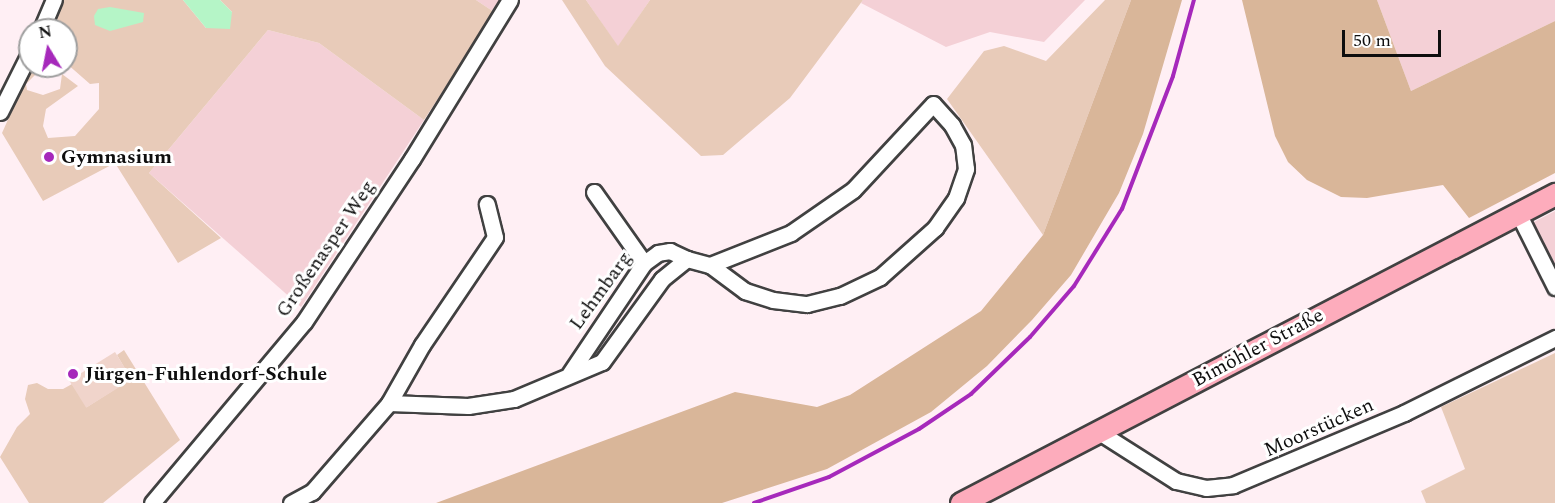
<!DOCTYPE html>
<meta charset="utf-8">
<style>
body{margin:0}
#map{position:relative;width:1555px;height:503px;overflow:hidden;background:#ffeff4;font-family:Spectral,serif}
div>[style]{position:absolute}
.farmland>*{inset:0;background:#f4d0d6}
.green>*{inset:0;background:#e8cbb9}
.forest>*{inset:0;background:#d9b699}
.pitch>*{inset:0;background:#f0d4cb;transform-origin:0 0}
.water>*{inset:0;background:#b5f5c7}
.roads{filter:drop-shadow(2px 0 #414141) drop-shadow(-2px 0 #414141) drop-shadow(0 2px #414141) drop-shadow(0 -2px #414141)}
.street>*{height:15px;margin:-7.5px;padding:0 7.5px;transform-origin:7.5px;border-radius:7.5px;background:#fff}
.secondary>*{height:21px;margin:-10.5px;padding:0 10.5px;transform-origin:10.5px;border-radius:10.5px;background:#fdacbc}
.rail>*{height:4px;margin:-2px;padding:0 2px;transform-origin:2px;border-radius:2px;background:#a629bb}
.dots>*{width:16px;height:16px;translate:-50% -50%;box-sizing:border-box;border:3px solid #fff;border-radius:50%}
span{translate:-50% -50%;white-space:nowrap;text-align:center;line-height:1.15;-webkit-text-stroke:6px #fff;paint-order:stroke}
.poi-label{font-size:20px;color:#0e0e0e;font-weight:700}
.left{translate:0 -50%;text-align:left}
.street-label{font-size:20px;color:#0e0e0e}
.north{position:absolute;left:18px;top:18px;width:60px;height:60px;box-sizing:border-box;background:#fff;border:2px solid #9f9f9f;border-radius:50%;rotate:350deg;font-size:16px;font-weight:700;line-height:24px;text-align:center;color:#0e0e0e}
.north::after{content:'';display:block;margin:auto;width:21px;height:27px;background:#a629bb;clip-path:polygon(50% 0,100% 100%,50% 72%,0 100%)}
.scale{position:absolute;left:1342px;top:30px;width:99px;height:27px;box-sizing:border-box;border:3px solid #0e0e0e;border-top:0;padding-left:8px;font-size:18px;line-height:21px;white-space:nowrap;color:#0e0e0e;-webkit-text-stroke:4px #fff;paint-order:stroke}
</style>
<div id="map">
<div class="farmland">
<div style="clip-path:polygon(476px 0,501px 0,494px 12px)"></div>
<div style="clip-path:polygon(586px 0,650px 0,618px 47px)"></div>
<div style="clip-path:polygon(863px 0,1085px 0,1044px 42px,990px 32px,946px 47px,861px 3px)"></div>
<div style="clip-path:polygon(1377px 0,1555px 0,1555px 21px,1411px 91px)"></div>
<div style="clip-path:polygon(268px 30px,319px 43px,424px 120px,301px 307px,149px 173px)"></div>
<div style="clip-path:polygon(1555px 211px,1555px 264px,1532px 223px)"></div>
</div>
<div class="green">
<div style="clip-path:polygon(61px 0,183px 0,206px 28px,232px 12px,220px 0,476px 0,494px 12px,424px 120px,319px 43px,268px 30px,149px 173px,221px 238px,178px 263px,115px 163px,43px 201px,2px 133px,32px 66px,44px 66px,26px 84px,27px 90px,43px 95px,60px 89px,62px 74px,78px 86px,46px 109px,43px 126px,48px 138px,75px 136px,99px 109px,99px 83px,90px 84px,66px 63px,66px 30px,48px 30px)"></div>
<div style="clip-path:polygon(562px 0,586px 0,618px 46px,650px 0,863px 0,790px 98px,723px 155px,701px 156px,605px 66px)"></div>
<div style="clip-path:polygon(1105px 0,1131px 0,1043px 235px,947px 99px,984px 51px,1004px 46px,1046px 61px)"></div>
<div style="clip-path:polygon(124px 350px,180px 440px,103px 503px,29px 503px,0 457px,17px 427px,30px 414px,25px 399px,28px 385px,37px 383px,48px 389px,63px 389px,72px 384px,87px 407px,131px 379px,117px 355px)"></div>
<div style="clip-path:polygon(1555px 353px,1555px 503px,1426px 503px,1421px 491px,1465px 469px,1441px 407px)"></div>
</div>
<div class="forest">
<div style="clip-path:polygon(1131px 0,1182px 0,1143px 134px,1119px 193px,1071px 275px,1032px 320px,987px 366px,931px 412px,827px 469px,722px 503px,436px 503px,735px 392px,817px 407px,850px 395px,981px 311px,1043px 235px)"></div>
<div style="clip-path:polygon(1242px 0,1377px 0,1411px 91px,1555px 21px,1555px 173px,1469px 218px,1443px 185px,1367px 198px,1341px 197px,1307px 180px,1288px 162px,1275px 136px)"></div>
</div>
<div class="pitch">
<div style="left:115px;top:352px;width:32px;height:54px;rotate:58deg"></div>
</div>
<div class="water">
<div style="clip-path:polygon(183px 0,220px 0,232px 12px,230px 29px,206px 28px)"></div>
<div style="clip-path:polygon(110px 7px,144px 13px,143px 22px,110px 31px,95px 25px,94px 16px,98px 9px)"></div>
</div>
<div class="roads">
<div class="street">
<div style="left:41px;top:30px;width:33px;rotate:-67deg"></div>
<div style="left:0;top:112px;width:67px;rotate:-63.4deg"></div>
<div style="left:594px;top:192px;width:87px;rotate:54.8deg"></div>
<div style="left:1518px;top:213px;width:83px;rotate:63.4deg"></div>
<div style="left:687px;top:259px;width:24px;rotate:15deg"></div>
<div style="left:710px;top:265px;width:44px;rotate:36.6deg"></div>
<div style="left:745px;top:291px;width:29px;rotate:18deg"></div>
<div style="left:773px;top:300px;width:34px;rotate:7deg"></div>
<div style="left:807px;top:304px;width:34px;rotate:-14deg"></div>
<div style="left:840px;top:296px;width:44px;rotate:-25.4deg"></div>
<div style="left:880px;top:277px;width:74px;rotate:-41.7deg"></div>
<div style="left:935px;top:228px;width:37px;rotate:-55deg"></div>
<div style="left:956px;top:198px;width:31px;rotate:-71deg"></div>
<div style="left:966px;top:169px;width:24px;rotate:-97deg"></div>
<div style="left:963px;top:145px;width:23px;rotate:-119deg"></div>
<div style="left:952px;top:125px;width:28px;rotate:-132deg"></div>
<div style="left:933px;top:104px;width:117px;rotate:132.9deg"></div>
<div style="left:853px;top:190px;width:75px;rotate:145.3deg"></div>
<div style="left:791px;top:233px;width:87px;rotate:158.4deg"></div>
<div style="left:389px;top:403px;width:79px;rotate:2.2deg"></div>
<div style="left:468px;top:406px;width:47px;rotate:-8.7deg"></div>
<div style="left:514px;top:399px;width:95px;rotate:-22.8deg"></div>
<div style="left:602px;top:362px;width:102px;rotate:-54.1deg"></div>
<div style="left:662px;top:279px;width:32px;rotate:-39deg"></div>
<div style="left:687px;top:259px;width:19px;rotate:-155deg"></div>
<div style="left:670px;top:251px;width:12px;rotate:171deg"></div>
<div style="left:658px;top:253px;width:17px;rotate:144deg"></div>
<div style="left:644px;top:263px;width:133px;rotate:123.9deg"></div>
<div style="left:1099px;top:432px;width:91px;rotate:32.5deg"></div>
<div style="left:1176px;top:481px;width:31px;rotate:13deg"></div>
<div style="left:1206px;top:488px;width:27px;rotate:-6deg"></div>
<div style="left:1233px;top:485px;width:186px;rotate:-22.8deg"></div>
<div style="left:1404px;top:413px;width:169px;rotate:-26.4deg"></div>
<div style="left:152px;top:503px;width:236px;rotate:-50deg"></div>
<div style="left:304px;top:322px;width:196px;rotate:-56.5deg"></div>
<div style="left:412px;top:159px;width:187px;rotate:-58.4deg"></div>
<div style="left:291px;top:503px;width:24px;rotate:-28deg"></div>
<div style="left:312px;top:492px;width:118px;rotate:-49.1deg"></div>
<div style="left:389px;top:403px;width:67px;rotate:-60.4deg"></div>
<div style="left:422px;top:345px;width:130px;rotate:-55.9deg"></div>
<div style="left:495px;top:237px;width:34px;rotate:-104deg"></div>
</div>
<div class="secondary">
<div style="left:961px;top:503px;width:670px;rotate:-27.48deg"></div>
</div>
</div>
<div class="rail">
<div style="left:754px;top:503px;width:79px;rotate:-19.1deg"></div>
<div style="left:829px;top:477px;width:102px;rotate:-28.1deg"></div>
<div style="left:919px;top:429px;width:63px;rotate:-33.9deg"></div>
<div style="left:971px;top:394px;width:82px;rotate:-44deg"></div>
<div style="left:1030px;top:337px;width:67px;rotate:-49.2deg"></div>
<div style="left:1074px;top:286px;width:91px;rotate:-58.1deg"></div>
<div style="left:1122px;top:209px;width:142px;rotate:-69deg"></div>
<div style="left:1173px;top:76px;width:79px;rotate:-74.6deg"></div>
</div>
<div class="dots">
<div style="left:49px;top:157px;background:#a629bb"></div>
<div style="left:73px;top:374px;background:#a629bb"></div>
</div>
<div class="poi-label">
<span class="left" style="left:61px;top:157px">Gymnasium</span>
<span class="left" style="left:85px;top:374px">Jürgen-Fuhlendorf-Schule</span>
</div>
<div class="street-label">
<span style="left:326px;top:249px;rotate:-56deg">Großenasper Weg</span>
<span style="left:601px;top:291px;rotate:-54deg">Lehmbarg</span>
<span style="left:1258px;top:348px;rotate:-28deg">Bimöhler Straße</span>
<span style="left:1319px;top:428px;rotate:-24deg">Moorstücken</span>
</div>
<div class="north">N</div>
<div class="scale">50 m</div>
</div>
